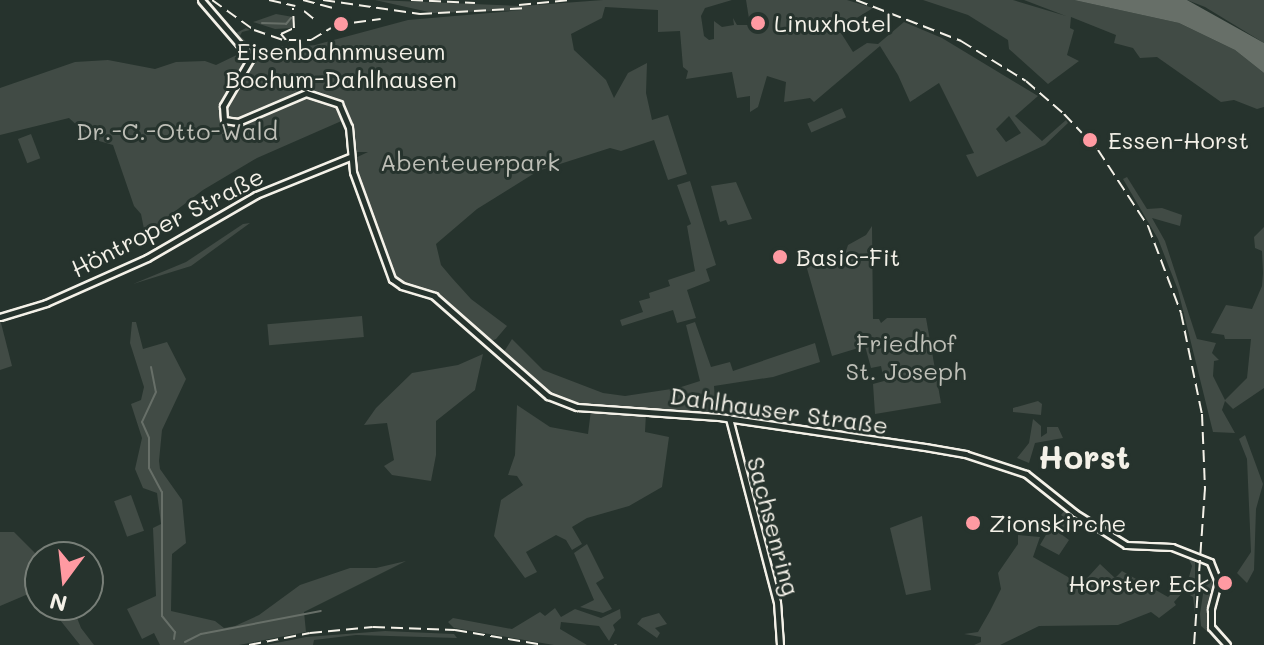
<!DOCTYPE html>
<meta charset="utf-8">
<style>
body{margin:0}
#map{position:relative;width:1264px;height:645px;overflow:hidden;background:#26332d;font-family:Mali,sans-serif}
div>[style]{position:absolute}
.green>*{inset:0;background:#414b45;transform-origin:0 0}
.water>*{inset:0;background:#676f68}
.stream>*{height:2px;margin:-1px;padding:0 1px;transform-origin:1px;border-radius:1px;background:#676f68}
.roads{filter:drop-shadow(2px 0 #f4f1e8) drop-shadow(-2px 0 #f4f1e8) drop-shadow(0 2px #f4f1e8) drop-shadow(0 -2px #f4f1e8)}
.secondary>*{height:5px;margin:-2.5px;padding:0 2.5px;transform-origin:2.5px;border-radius:2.5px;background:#26332d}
.rail>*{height:2px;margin-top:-1px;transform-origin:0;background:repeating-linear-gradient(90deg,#f4f1e8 0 12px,transparent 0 18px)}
.dots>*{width:22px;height:22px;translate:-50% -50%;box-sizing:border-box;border:4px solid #26332d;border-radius:50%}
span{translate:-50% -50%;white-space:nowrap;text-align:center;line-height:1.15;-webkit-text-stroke:6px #26332d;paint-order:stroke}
.poi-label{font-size:24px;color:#f4f1e8}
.left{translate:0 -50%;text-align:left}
.right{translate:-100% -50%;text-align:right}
.park-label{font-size:24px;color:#bebfb7}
.street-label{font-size:24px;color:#f4f1e8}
.district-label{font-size:32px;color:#f4f1e8;font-weight:700}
.north{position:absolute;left:24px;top:541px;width:80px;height:80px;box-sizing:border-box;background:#26332d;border:2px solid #787f78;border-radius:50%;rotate:195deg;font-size:22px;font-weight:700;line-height:32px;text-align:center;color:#f4f1e8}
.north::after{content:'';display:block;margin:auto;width:28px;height:36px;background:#ff9aa2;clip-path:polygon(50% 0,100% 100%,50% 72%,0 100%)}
</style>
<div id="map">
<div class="green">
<div style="clip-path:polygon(evenodd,375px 0,523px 6px,603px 0,732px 0,705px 8px,701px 16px,704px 36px,709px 40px,714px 39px,714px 21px,722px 27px,734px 25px,733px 18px,737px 25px,750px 25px,746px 0,847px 0,873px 8px,834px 32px,841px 33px,853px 52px,867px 43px,878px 44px,904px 22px,942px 38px,1038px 96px,1015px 116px,1042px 141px,1066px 120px,1068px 123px,1045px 145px,977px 177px,966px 155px,974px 153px,939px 83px,910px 102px,898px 75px,880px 46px,814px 102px,810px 98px,784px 102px,786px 82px,767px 76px,758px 107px,750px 112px,750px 96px,737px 98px,732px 72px,686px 79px,688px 71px,683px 67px,680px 31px,658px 32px,658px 10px,605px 7px,602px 18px,571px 34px,574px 50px,606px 80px,614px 98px,628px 73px,647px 63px,646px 93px,652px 120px,668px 115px,687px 174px,668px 180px,654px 140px,621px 151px,610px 148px,538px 171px,477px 209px,436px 244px,441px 265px,452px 278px,471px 299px,507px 326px,496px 339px,489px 342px,435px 293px,399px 282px,392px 275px,354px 166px,353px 159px,368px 152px,353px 152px,353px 129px,343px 105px,339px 105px,346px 119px,257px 158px,203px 190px,145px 234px,141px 214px,134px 206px,113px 145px,92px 139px,69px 118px,0 135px,0 88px,75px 62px,108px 60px,155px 69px,176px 62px,205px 61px,216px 65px,249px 49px,234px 34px,246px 28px,250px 30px,242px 32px,240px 36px,258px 52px,256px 58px,268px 59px,283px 56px,275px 45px,289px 48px,315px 45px,408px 20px,523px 10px,433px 13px,375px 0,1009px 116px,1021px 133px,1006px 142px,996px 129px,1009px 116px)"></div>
<div style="clip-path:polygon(923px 0,1013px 0,1066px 16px,1024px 0,1074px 0,1179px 23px,1235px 50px,1264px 73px,1264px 107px,1257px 109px,1234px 100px,1221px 102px,1157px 57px,1140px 58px,1133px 48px,1114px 43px,1116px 35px,1071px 17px,1070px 28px,1074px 30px,1067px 55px,1079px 61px,1048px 84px,1009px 49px,1008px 40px,968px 15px)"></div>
<div style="clip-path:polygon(1187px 0,1264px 0,1264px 43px,1205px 7px)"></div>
<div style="clip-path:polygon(276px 14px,293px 17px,293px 28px,275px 29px,253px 22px)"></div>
<div style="left:842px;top:108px;width:10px;height:38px;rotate:66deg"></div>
<div style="left:31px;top:134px;width:26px;height:14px;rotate:69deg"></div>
<div style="clip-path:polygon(1127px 177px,1147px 209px,1162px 208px,1182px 215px,1180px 226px,1152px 218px,1165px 241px,1197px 339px,1216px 343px,1212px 353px,1219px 360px,1214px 361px,1213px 376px,1225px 400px,1247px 378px,1251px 339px,1225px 339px,1224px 335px,1211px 333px,1226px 305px,1252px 309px,1262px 286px,1263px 273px,1262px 251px,1255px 248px,1254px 237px,1264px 227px,1264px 388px,1233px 409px,1225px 401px,1222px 410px,1235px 433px,1213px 432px,1178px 290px,1158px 239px,1123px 179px)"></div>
<div style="clip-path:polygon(690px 181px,716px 265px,706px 269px,710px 281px,687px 290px,696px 318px,677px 323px,673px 310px,622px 326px,620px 320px,643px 312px,639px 301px,650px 298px,649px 293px,670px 286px,668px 280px,695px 271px,687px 226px,691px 224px,677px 185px)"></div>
<div style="clip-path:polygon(736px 182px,752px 219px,728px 225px,726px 220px,720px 222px,711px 186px)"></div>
<div style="clip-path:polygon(250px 223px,191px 266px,133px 284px,186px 262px,243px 224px)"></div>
<div style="clip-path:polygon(872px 226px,873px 319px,879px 319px,881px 323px,887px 318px,926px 318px,941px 403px,875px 414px,873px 384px,884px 381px,881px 366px,871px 368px,865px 346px,832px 356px,806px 265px,825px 257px,831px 260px,845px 254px,848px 245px,866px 235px)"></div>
<div style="left:362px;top:316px;width:21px;height:95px;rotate:85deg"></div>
<div style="clip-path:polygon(0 319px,12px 366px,0 370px)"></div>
<div style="clip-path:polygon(132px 322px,136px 322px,143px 349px,167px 342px,186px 379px,162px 430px,159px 461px,160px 469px,182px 500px,186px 543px,172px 554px,171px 611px,215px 621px,224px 628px,235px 626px,259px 615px,300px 585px,350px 568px,376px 568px,406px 561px,304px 612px,306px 632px,239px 645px,160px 645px,154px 633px,142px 639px,127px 609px,156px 596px,153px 528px,161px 524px,157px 493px,143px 488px,135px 469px,142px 438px,131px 404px,141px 400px,144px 387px,130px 343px)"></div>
<div style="clip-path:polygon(695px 322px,711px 367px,730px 362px,733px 371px,815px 343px,820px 362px,773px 377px,714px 386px,716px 413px,571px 405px,549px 394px,502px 355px,512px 339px,543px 370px,603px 393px,625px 396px,678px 388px,700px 381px,686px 325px)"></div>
<div style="clip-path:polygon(483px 354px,475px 390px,436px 421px,436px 455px,431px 481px,392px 475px,384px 466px,394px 460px,387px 423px,364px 425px,376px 408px,412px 373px,458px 365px)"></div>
<div style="clip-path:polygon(1038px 401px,1042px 404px,1041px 415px,1013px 412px,1013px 408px)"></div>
<div style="clip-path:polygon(517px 405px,550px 427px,588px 434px,591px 410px,646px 413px,645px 432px,669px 437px,662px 487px,629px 506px,587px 518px,572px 527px,582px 544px,572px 550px,566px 540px,556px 535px,526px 552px,537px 572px,525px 578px,494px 536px,501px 500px,523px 485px,517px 476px,508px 475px,515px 455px)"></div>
<div style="clip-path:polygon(1033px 419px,1041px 426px,1041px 437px,1047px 433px,1047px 427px,1058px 427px,1063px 438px,1035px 443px,1029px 463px,1017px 458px,1029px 443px)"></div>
<div style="clip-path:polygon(1245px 435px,1263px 484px,1256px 509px,1254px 570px,1247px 583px,1237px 573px,1251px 552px,1247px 459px,1239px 439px)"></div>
<div style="left:131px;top:495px;width:38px;height:18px;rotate:70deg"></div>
<div style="clip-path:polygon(1065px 510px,1072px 517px,1061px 534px,1069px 540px,1059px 555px,1040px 545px,1054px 521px,1064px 523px,1066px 519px,1061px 515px)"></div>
<div style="clip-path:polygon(922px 516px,931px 590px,906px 595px,890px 528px)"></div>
<div style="clip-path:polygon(0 532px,14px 532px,40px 558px,40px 589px,0 606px)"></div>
<div style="clip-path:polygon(1018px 535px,1040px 537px,1033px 557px,1068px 577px,1078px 588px,1100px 564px,1115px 578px,1122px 571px,1168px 597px,1189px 577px,1192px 566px,1186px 553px,1195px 557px,1195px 613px,1193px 597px,1184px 591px,1174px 602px,1176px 605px,1159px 618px,1151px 612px,1118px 625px,1039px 626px,1000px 645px,974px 645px,981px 642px,981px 637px,964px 634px,978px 632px,990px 611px,1001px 589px,998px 573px,1018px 544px)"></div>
<div style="clip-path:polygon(587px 544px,604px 578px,596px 583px,612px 609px,603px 613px,580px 607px,594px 600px,574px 553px)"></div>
<div style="clip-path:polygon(1212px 580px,1214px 585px,1208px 632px,1201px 626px,1200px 614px,1205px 581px)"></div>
<div style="clip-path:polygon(48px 605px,72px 605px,81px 628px,94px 645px,80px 645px)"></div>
<div style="clip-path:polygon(555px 608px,561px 617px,575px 609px,601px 618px,620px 609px,621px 618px,613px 625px,615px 630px,609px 641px,599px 626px,561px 622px,560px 629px,587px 645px,554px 645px,454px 628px,448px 622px,453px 618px,512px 629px,540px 612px,545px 616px)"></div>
<div style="clip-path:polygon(659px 613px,667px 624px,655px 628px,660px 633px,657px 638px,637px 624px,642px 618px)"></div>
<div style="clip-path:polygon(385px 631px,454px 634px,457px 638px,356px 635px,314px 640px,313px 645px,266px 645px,306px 637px)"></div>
</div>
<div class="water">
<div style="clip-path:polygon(1074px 0,1187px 0,1264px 43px,1264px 73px,1235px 50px,1179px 23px)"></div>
</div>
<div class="stream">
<div style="left:262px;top:23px;width:24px;rotate:2deg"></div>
<div style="left:286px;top:24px;width:8px;rotate:-50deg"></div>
<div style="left:151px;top:367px;width:25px;rotate:79deg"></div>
<div style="left:156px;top:392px;width:33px;rotate:115deg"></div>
<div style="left:142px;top:422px;width:17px;rotate:66deg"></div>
<div style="left:149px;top:438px;width:30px;rotate:90deg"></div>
<div style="left:149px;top:468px;width:27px;rotate:62deg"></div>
<div style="left:162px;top:492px;width:124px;rotate:90deg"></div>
<div style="left:162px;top:616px;width:21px;rotate:51deg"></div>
<div style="left:175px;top:632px;width:7px;rotate:98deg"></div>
<div style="left:185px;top:642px;width:18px;rotate:-27deg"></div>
<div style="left:201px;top:634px;width:122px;rotate:-10.9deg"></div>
<div style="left:615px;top:645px;width:1px"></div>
</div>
<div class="roads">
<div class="secondary">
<div style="left:201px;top:0;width:77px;rotate:49.2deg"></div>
<div style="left:251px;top:58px;width:56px;rotate:120.3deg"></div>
<div style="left:223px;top:106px;width:14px;rotate:86deg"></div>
<div style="left:224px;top:120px;width:14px;rotate:8deg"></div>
<div style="left:238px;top:122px;width:74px;rotate:-23.1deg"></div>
<div style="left:306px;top:93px;width:35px;rotate:18deg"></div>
<div style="left:339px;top:104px;width:25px;rotate:67deg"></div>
<div style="left:349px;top:127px;width:45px;rotate:84.9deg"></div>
<div style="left:353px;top:172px;width:114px;rotate:70deg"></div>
<div style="left:392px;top:279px;width:12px;rotate:35deg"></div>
<div style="left:402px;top:286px;width:34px;rotate:17deg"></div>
<div style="left:434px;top:296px;width:152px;rotate:41.3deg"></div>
<div style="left:548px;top:396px;width:31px;rotate:21deg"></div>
<div style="left:577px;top:407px;width:142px;rotate:4deg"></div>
<div style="left:719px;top:417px;width:208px;rotate:8.3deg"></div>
<div style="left:925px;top:447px;width:41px;rotate:9.9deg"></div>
<div style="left:965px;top:454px;width:64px;rotate:18.2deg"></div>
<div style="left:1026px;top:474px;width:63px;rotate:38.5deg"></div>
<div style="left:1075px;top:513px;width:60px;rotate:32.1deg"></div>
<div style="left:1126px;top:545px;width:46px;rotate:2.5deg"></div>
<div style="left:1172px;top:547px;width:41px;rotate:21.5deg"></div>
<div style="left:1210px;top:562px;width:22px;rotate:68deg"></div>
<div style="left:1218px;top:582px;width:28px;rotate:105deg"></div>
<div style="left:1211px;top:609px;width:18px;rotate:90deg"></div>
<div style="left:1211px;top:627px;width:24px;rotate:48deg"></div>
<div style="left:0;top:317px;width:48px;rotate:-16.9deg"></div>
<div style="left:46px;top:303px;width:111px;rotate:-24deg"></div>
<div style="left:147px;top:258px;width:126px;rotate:-30deg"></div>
<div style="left:256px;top:195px;width:101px;rotate:-22deg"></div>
<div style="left:729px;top:418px;width:190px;rotate:75.4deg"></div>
<div style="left:777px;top:602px;width:43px;rotate:86deg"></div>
</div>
</div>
<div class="rail">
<div style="left:212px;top:0;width:52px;rotate:35.5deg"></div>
<div style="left:254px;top:30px;width:36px;rotate:19deg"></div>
<div style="left:269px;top:0;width:27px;rotate:13deg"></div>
<div style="left:303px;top:0;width:30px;rotate:15deg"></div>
<div style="left:323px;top:0;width:98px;rotate:8.2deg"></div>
<div style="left:420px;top:14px;width:108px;rotate:-3.2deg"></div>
<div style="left:411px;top:0;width:64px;rotate:2.7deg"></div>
<div style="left:856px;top:0;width:113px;rotate:21.3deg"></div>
<div style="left:961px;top:41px;width:76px;rotate:31.6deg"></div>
<div style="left:1026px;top:81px;width:50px;rotate:41deg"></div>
<div style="left:1064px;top:114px;width:50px;rotate:46.6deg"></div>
<div style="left:1098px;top:150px;width:91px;rotate:56.7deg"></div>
<div style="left:1148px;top:226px;width:93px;rotate:69.2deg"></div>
<div style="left:1181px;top:313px;width:103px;rotate:78.3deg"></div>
<div style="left:1202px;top:414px;width:74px;rotate:87.7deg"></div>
<div style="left:1205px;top:488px;width:157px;rotate:94deg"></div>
<div style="left:519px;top:5px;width:51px;rotate:-5.6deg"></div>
<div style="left:304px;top:11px;width:14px;rotate:39deg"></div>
<div style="left:286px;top:40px;width:8px;rotate:-130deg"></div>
<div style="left:281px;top:34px;width:14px;rotate:-25deg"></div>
<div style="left:294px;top:28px;width:20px;rotate:-93deg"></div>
<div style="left:289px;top:40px;width:22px"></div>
<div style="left:311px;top:40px;width:29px;rotate:-31deg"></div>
<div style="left:336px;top:25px;width:45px;rotate:-7.6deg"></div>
<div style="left:249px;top:645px;width:62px;rotate:-11.1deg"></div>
<div style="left:310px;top:633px;width:63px;rotate:-5.4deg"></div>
<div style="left:373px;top:627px;width:82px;rotate:2.1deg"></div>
<div style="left:455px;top:630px;width:90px;rotate:9.6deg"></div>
</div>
<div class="dots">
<div style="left:758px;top:23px;background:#ff9aa2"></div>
<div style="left:341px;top:24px;background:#ff9aa2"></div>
<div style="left:1090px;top:140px;background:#ff9aa2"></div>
<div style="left:780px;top:257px;background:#ff9aa2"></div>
<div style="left:973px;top:523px;background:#ff9aa2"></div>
<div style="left:1225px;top:583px;background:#ff9aa2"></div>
</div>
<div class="poi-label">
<span class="left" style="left:774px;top:23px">Linuxhotel</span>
<span style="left:341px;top:65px">Eisenbahnmuseum<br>Bochum-Dahlhausen</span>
<span class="left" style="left:1108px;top:140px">Essen-Horst</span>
<span class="left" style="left:796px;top:257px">Basic-Fit</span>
<span class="left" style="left:989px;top:523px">Zionskirche</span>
<span class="right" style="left:1209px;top:583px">Horster Eck</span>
</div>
<div class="park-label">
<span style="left:177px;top:131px">Dr.-C.-Otto-Wald</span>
<span style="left:470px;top:162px">Abenteuerpark</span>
<span style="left:906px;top:357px">Friedhof<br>St. Joseph</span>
</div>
<div class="street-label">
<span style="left:167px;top:222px;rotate:-27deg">Höntroper Straße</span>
<span style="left:779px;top:410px;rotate:8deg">Dahlhauser Straße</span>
<span style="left:774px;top:526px;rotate:75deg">Sachsenring</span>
</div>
<div class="district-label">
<span style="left:1084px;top:456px">Horst</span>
</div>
<div class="north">N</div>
</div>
